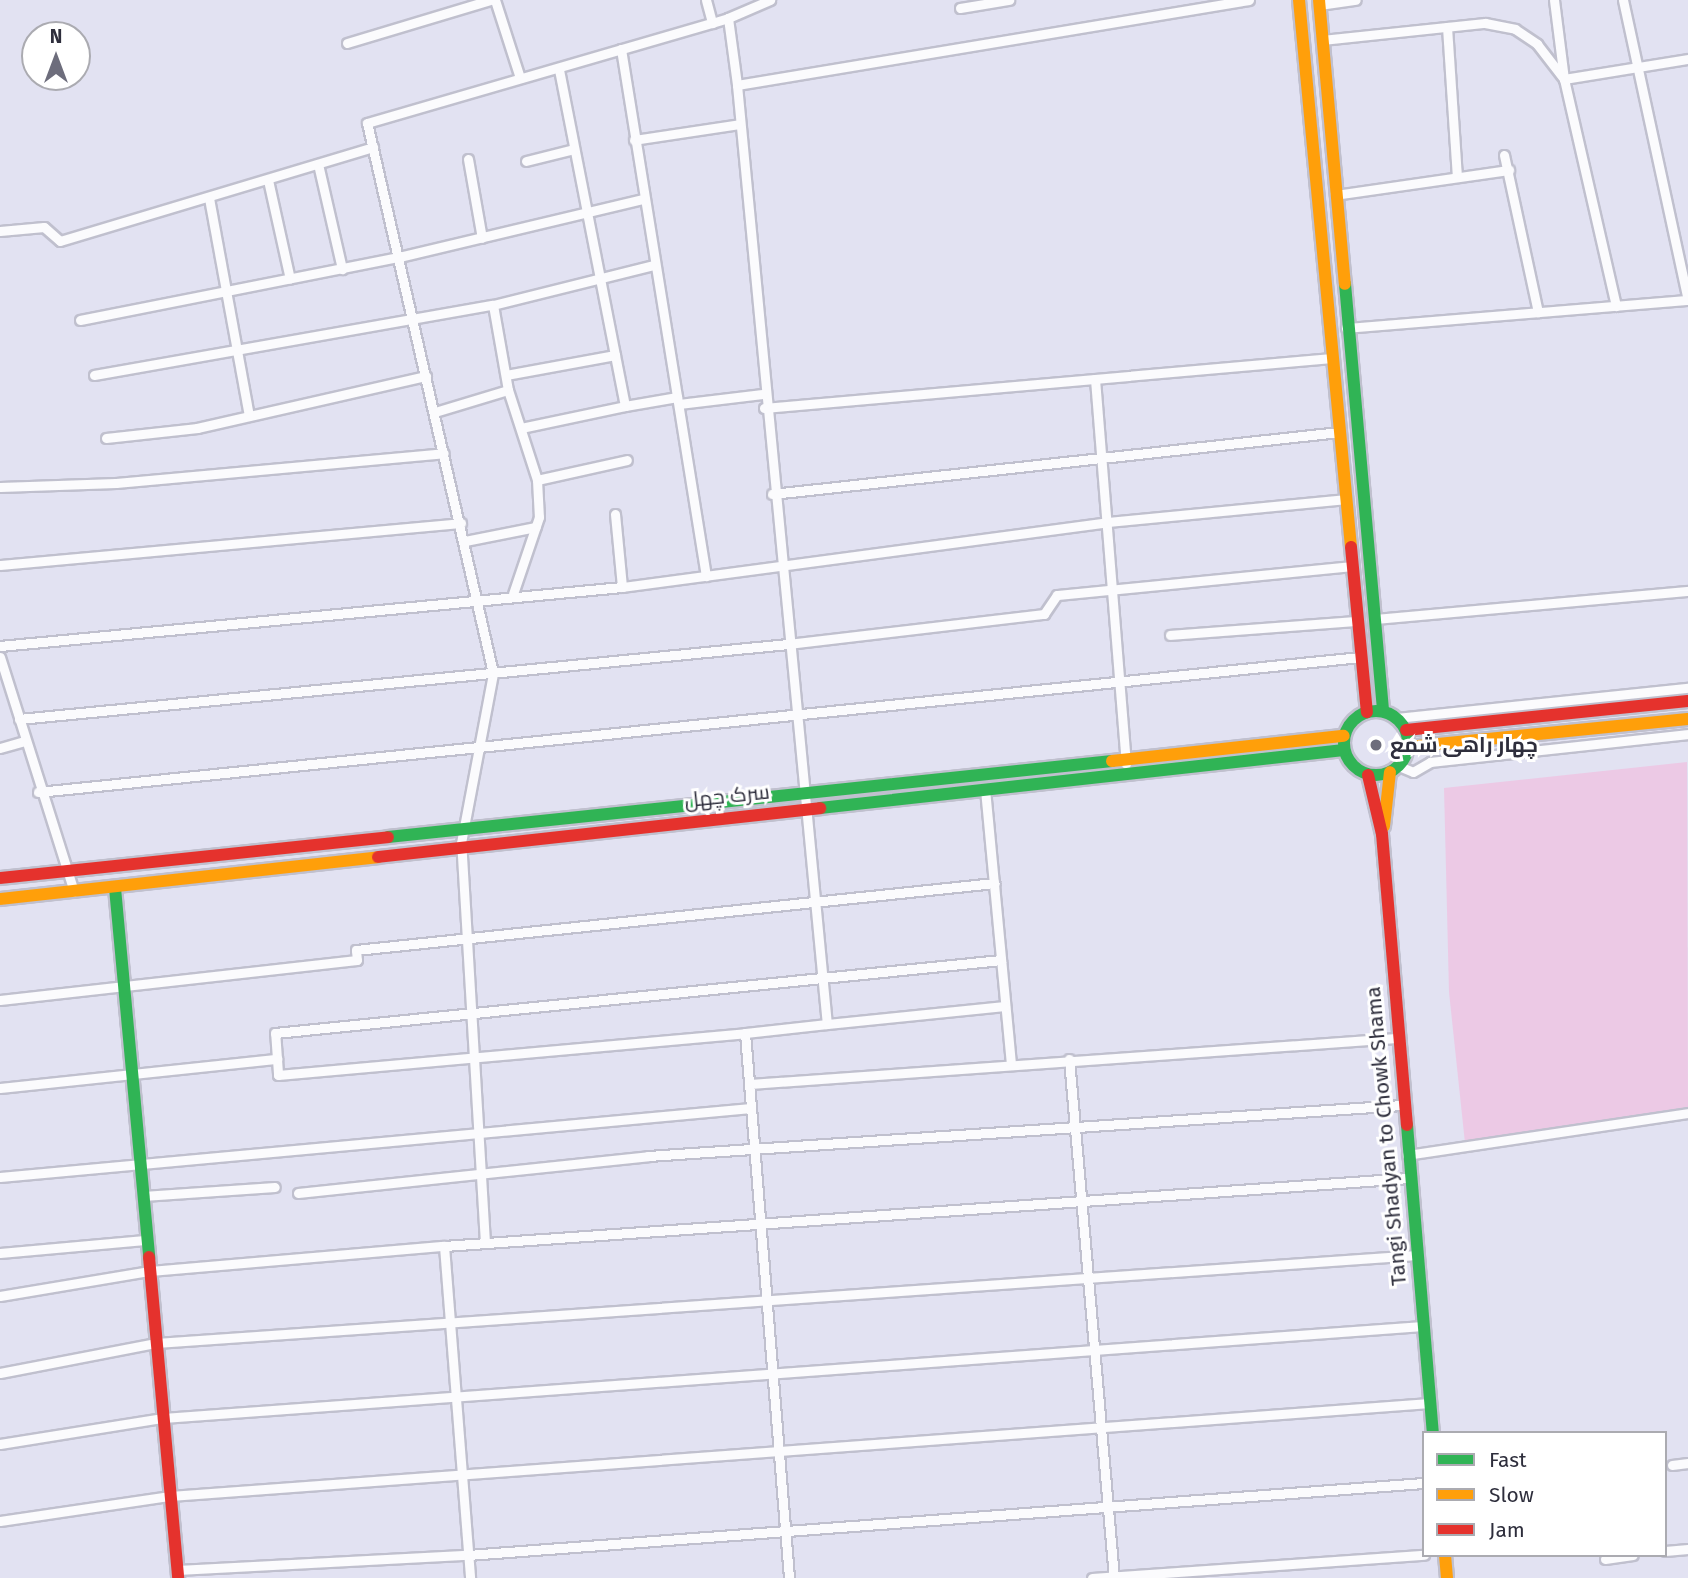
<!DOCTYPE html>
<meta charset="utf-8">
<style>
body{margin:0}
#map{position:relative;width:1688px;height:1578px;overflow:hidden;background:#e2e2f2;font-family:"Fira Sans",Cairo,sans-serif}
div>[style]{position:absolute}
.green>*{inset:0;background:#ecc9e5}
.roads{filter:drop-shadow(2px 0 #c0c0ce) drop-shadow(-2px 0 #c0c0ce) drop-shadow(0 2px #c0c0ce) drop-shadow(0 -2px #c0c0ce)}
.street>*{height:9px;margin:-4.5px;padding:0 4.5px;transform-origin:4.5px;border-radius:4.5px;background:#fbfbfd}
.fast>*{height:12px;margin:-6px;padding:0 6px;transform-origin:6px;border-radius:6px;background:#30b455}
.fast>.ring{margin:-6px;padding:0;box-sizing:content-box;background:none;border:12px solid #30b455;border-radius:50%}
.slow>*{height:12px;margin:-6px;padding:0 6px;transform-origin:6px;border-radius:6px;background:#ff9f0a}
.jam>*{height:12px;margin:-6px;padding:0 6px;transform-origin:6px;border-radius:6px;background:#e5322d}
.dots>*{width:19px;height:19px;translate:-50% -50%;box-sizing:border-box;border:4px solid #fff;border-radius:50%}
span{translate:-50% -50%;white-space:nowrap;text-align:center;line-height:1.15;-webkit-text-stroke:6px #fff;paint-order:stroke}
.poi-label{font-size:21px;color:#2e2e3c;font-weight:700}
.left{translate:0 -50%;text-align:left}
.street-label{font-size:21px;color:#2e2e3c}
.legend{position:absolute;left:1422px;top:1431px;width:245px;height:126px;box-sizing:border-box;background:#fff;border:2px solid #ababb1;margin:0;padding:9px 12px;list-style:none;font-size:21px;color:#2e2e3c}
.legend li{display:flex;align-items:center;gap:14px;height:35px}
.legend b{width:35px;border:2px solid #ababb1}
.north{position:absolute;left:21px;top:21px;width:70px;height:70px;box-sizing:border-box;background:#fff;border:2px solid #ababb1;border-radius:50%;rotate:0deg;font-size:19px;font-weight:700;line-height:28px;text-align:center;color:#2e2e3c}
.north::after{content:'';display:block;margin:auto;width:24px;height:32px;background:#6d6d7c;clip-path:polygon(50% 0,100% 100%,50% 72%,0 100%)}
</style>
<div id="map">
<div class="green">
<div style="clip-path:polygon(1687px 762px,1688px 1107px,1465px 1143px,1449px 992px,1444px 788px)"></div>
</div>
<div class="roads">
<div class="street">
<div style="left:495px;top:0;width:82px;rotate:72.2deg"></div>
<div style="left:706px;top:0;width:24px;rotate:75deg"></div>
<div style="left:712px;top:23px;width:17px;rotate:-17deg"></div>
<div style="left:728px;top:18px;width:68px;rotate:82.3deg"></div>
<div style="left:737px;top:85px;width:943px;rotate:84.53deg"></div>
<div style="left:827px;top:1024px;width:82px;rotate:173.7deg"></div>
<div style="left:745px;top:1033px;width:547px;rotate:85.38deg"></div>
<div style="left:1554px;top:0;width:80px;rotate:82.8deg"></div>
<div style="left:1564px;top:79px;width:233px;rotate:77.1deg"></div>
<div style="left:1623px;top:0;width:307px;rotate:77.8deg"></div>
<div style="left:1319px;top:5px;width:37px;rotate:-8deg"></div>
<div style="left:960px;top:8px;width:50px;rotate:-9.3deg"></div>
<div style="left:728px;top:18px;width:46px;rotate:-23.2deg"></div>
<div style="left:1447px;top:27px;width:150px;rotate:86.2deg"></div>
<div style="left:1322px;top:40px;width:164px;rotate:-6deg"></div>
<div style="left:1485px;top:23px;width:31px;rotate:11deg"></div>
<div style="left:1515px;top:29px;width:27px;rotate:34deg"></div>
<div style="left:1537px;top:44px;width:44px;rotate:52.4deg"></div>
<div style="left:1564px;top:79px;width:126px;rotate:-9.2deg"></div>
<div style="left:347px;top:43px;width:149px;rotate:-16.7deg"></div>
<div style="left:621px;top:49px;width:534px;rotate:80.84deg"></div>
<div style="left:737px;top:85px;width:519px;rotate:-9.43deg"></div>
<div style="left:634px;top:140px;width:107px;rotate:-8.6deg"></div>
<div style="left:1504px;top:155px;width:161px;rotate:77.8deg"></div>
<div style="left:468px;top:159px;width:80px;rotate:80deg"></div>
<div style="left:526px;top:161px;width:49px;rotate:-14deg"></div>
<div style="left:318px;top:164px;width:108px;rotate:77.1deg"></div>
<div style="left:268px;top:180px;width:101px;rotate:77.5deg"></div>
<div style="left:1335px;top:195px;width:176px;rotate:-8.2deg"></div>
<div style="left:209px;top:198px;width:221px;rotate:79.6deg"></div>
<div style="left:0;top:231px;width:44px;rotate:-5.2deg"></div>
<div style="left:44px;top:227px;width:21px;rotate:41deg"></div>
<div style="left:60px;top:241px;width:327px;rotate:-16.7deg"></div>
<div style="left:493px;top:305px;width:86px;rotate:80deg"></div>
<div style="left:508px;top:390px;width:95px;rotate:72.1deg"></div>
<div style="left:537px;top:480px;width:37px;rotate:87deg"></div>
<div style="left:539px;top:517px;width:81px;rotate:108.7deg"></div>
<div style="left:80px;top:320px;width:325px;rotate:-11.2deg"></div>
<div style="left:399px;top:257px;width:250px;rotate:-13.4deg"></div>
<div style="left:1346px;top:328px;width:343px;rotate:-4.7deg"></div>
<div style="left:94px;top:375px;width:405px;rotate:-10deg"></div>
<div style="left:493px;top:305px;width:165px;rotate:-14deg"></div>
<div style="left:506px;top:375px;width:111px;rotate:-10.4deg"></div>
<div style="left:1095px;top:379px;width:386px;rotate:85.4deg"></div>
<div style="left:679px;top:404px;width:84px;rotate:-6.9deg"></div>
<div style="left:625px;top:406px;width:53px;rotate:-9.8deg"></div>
<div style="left:764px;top:408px;width:570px;rotate:-5.03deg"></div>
<div style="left:435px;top:412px;width:76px;rotate:-16.8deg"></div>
<div style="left:521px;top:428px;width:106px;rotate:-11.9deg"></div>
<div style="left:625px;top:406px;width:343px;rotate:-101.1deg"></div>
<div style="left:106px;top:438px;width:92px;rotate:-6.3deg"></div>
<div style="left:197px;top:428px;width:235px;rotate:-12.8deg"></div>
<div style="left:537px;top:480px;width:92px;rotate:-12.5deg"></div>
<div style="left:0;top:487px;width:116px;rotate:-2deg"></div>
<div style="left:116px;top:483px;width:329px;rotate:-5.2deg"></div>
<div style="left:772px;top:494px;width:570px;rotate:-6.24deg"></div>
<div style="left:615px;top:514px;width:73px;rotate:84.5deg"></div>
<div style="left:465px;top:541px;width:72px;rotate:-11.2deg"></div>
<div style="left:0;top:565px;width:463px;rotate:-5.2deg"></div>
<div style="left:1374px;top:619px;width:315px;rotate:-5.1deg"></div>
<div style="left:1170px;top:635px;width:188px;rotate:-4.3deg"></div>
<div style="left:0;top:646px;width:625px;rotate:-5.42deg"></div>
<div style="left:622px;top:587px;width:489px;rotate:-7.6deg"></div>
<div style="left:1107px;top:522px;width:239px;rotate:-5.5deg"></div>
<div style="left:0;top:657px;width:246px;rotate:72.5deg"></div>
<div style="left:1396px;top:718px;width:294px;rotate:-5.9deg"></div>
<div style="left:19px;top:719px;width:773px;rotate:-5.57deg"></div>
<div style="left:788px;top:644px;width:258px;rotate:-6.7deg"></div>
<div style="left:1044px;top:614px;width:23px;rotate:-56deg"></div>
<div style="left:1057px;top:595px;width:295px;rotate:-5.6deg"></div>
<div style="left:0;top:748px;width:26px;rotate:-16deg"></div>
<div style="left:1399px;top:766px;width:15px;rotate:23deg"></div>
<div style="left:1413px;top:772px;width:20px;rotate:-30deg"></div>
<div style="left:1430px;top:762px;width:260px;rotate:-6.2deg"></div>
<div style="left:985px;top:789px;width:275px;rotate:84.6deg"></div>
<div style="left:38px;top:792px;width:1329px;rotate:-5.83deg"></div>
<div style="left:0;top:1000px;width:359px;rotate:-6.4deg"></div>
<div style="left:357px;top:960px;width:10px;rotate:-96deg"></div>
<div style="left:356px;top:950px;width:642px;rotate:-5.99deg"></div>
<div style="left:827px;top:1024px;width:179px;rotate:-5.8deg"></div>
<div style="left:277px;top:1059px;width:26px;rotate:-94deg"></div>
<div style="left:275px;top:1033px;width:730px;rotate:-5.74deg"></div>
<div style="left:1069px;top:1059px;width:521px;rotate:85.04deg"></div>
<div style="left:750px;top:1084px;width:648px;rotate:-4.07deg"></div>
<div style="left:0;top:1088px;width:279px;rotate:-6deg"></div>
<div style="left:277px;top:1059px;width:16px;rotate:86deg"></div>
<div style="left:278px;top:1075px;width:469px;rotate:-5.1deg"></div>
<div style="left:1407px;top:1155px;width:284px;rotate:-8.5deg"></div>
<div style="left:0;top:1177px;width:754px;rotate:-5.25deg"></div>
<div style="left:298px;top:1193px;width:352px;rotate:-6deg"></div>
<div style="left:648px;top:1156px;width:756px;rotate:-3.87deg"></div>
<div style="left:143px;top:1196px;width:132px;rotate:-3.9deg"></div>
<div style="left:485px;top:1243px;width:401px;rotate:-93.4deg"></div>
<div style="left:461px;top:843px;width:173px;rotate:-79.3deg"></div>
<div style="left:493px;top:673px;width:564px;rotate:-102.9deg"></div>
<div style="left:367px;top:123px;width:359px;rotate:-16.2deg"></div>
<div style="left:444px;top:1246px;width:333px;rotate:85.5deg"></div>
<div style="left:0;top:1253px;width:148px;rotate:-5.1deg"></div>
<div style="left:0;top:1296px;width:152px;rotate:-9.5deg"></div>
<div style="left:150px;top:1271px;width:295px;rotate:-4.9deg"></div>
<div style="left:444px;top:1246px;width:967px;rotate:-4.03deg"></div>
<div style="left:0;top:1373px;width:159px;rotate:-10.9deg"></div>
<div style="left:156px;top:1343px;width:1264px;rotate:-3.99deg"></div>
<div style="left:0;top:1444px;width:165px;rotate:-9.1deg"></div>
<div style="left:163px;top:1418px;width:1263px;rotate:-4.18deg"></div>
<div style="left:1672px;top:1465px;width:16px;rotate:-7deg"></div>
<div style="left:0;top:1521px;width:172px;rotate:-8.4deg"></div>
<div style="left:170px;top:1496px;width:1263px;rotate:-4.22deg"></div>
<div style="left:1665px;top:1551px;width:23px;rotate:-5deg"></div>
<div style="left:1605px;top:1559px;width:28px;rotate:-8deg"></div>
<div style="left:177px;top:1570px;width:291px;rotate:-3deg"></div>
<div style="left:468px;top:1555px;width:959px;rotate:-4.31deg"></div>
<div style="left:1092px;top:1578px;width:333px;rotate:-4deg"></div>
</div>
<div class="fast">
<div style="left:1345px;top:284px;width:429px;rotate:84.9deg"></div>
<div class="ring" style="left:1344px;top:711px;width:52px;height:52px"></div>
<div style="left:820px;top:808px;width:527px;rotate:-6.32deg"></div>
<div style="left:388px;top:837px;width:728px;rotate:-5.99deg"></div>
<div style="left:115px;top:888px;width:371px;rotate:84.7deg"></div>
<div style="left:1407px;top:1125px;width:309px;rotate:85.2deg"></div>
</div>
<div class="slow">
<div style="left:1299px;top:0;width:549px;rotate:84.57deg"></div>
<div style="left:1319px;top:0;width:285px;rotate:84.8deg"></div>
<div style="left:1408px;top:747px;width:281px;rotate:-5.7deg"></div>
<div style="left:1112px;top:761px;width:233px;rotate:-6.2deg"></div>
<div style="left:1384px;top:826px;width:54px;rotate:-83.7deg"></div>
<div style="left:0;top:899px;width:380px;rotate:-6.3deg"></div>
<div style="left:1445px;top:1555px;width:23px;rotate:85deg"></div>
</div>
<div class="jam">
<div style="left:1351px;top:547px;width:166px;rotate:84.5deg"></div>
<div style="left:1406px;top:730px;width:283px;rotate:-5.9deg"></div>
<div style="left:1368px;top:775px;width:61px;rotate:76.7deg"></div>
<div style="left:1382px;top:834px;width:292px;rotate:85.1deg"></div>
<div style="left:378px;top:857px;width:445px;rotate:-6.3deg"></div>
<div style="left:0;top:878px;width:390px;rotate:-6deg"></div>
<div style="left:149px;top:1257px;width:322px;rotate:84.8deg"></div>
</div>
</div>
<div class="dots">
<div style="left:1376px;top:745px;background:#6d6d7c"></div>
</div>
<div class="poi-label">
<span class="left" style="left:1390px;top:745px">چهار راهی شمع</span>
</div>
<div class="street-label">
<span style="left:727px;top:796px;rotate:-6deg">سرک چهل</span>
<span style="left:1386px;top:1136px;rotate:-95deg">Tangi Shadyan to Chowk Shama</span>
</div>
<ul class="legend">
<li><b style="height:9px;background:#30b455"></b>Fast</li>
<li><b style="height:9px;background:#ff9f0a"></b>Slow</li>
<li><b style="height:9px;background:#e5322d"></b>Jam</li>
</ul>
<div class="north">N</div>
</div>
